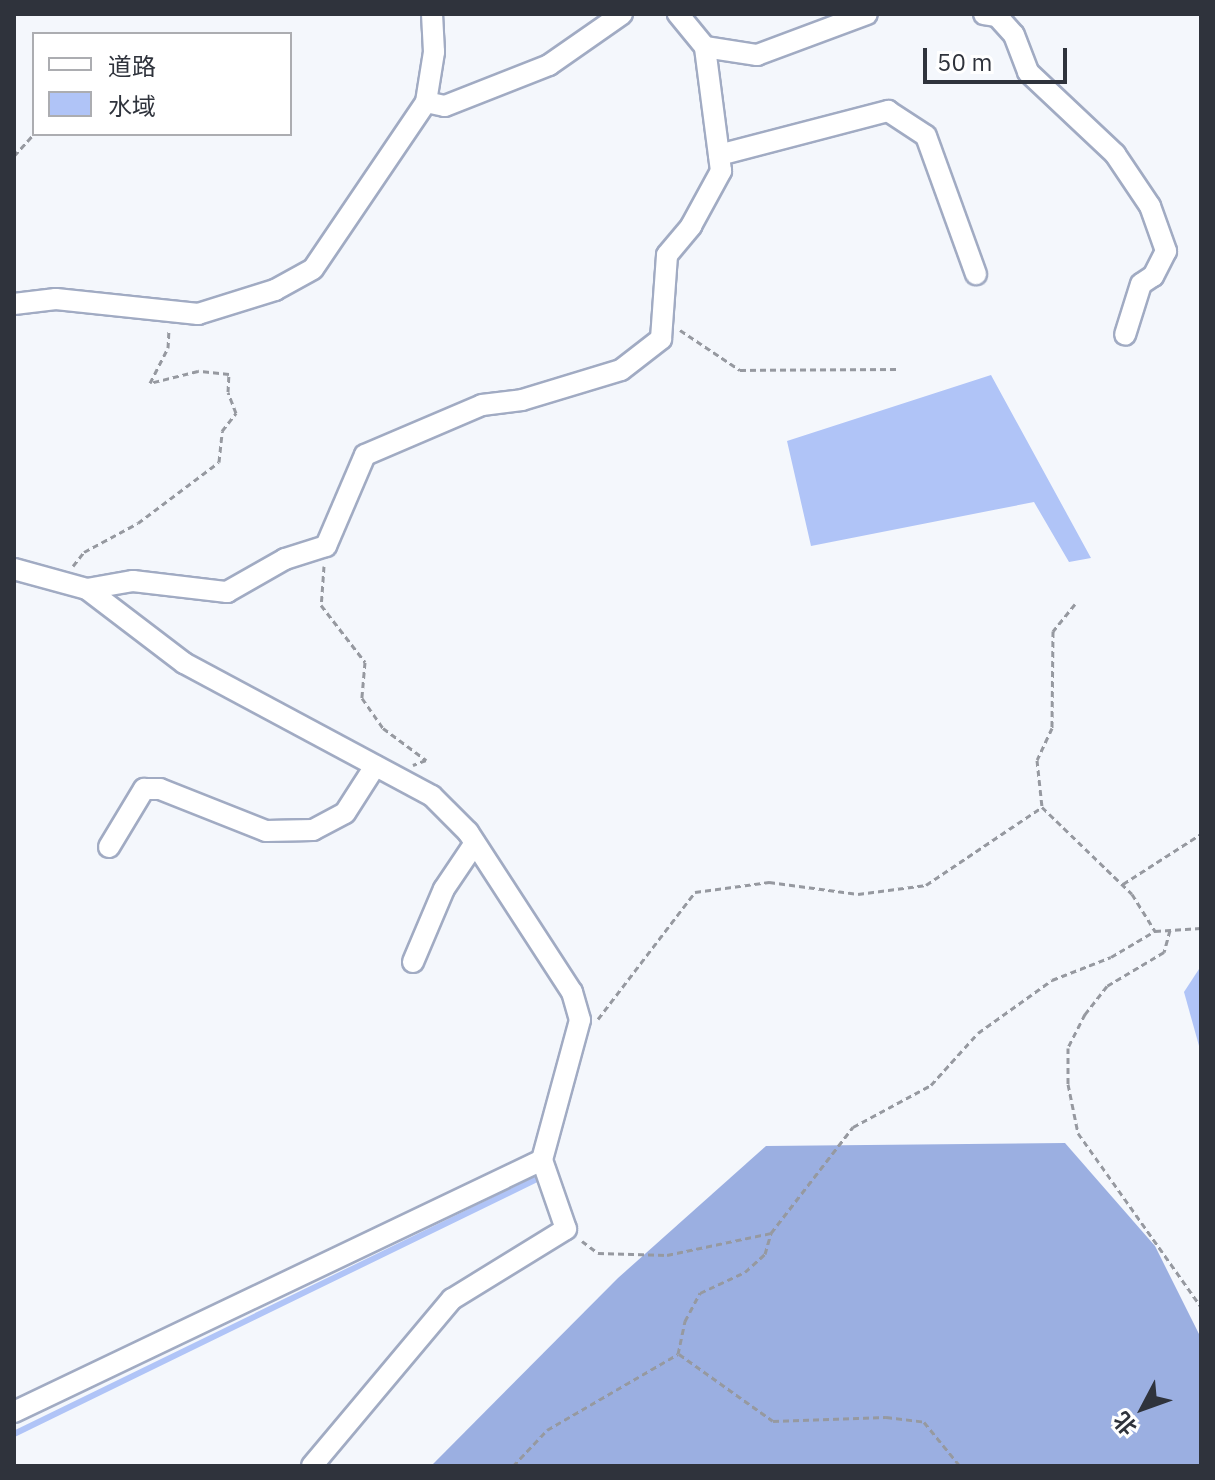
<!DOCTYPE html>
<meta charset="utf-8">
<style>
body{margin:0}
#map{position:relative;width:1215px;height:1480px;overflow:hidden;background:#f4f7fc;font-family:"IBM Plex Sans","Noto Sans SC",sans-serif}
div>[style]{position:absolute}
.forest>*{inset:0;background:#9bafe1}
.water>*{inset:0;background:#b0c4f7}
.stream>*{height:6px;margin:-3px;padding:0 3px;transform-origin:3px;border-radius:3px;background:#b0c4f7}
.path>*{height:3px;margin-top:-1.5px;transform-origin:0;background:repeating-linear-gradient(90deg,#9699a0 0 6px,transparent 0 10px)}
.roads{filter:drop-shadow(2px 0 #a1abc3) drop-shadow(-2px 0 #a1abc3) drop-shadow(0 2px #a1abc3) drop-shadow(0 -2px #a1abc3)}
.minor>*{height:20px;margin:-10px;padding:0 10px;transform-origin:10px;border-radius:10px;background:#fff}
span{translate:-50% -50%;white-space:nowrap;text-align:center;line-height:1.15;-webkit-text-stroke:8px #fff;paint-order:stroke}
.frame{position:absolute;inset:0;border:16px solid #2f333c;pointer-events:none}
.legend{position:absolute;left:32px;top:32px;width:260px;height:104px;box-sizing:border-box;background:#fff;border:2px solid #acadb1;margin:0;padding:10px 14px;list-style:none;font-size:24px;color:#2f333c}
.legend li{display:flex;align-items:center;gap:16px;height:40px}
.legend b{width:40px;border:2px solid #acadb1}
.north{position:absolute;left:1103px;top:1368px;width:80px;height:80px;-webkit-text-stroke:6px #fff;paint-order:stroke;rotate:229deg;font-size:22px;font-weight:700;line-height:32px;text-align:center;color:#2f333c}
.north::after{content:'';display:block;margin:auto;width:28px;height:36px;background:#2f333c;clip-path:polygon(50% 0,100% 100%,50% 72%,0 100%)}
.scale{position:absolute;left:923px;top:48px;width:144px;height:36px;box-sizing:border-box;border:4px solid #2f333c;border-top:0;padding-left:10px;font-size:24px;line-height:28px;white-space:nowrap;color:#2f333c;-webkit-text-stroke:6px #fff;paint-order:stroke}
</style>
<div id="map">
<div class="forest">
<div style="clip-path:polygon(1065px 1143px,1155px 1246px,1201px 1338px,1201px 1466px,431px 1466px,618px 1278px,766px 1146px)"></div>
</div>
<div class="water">
<div style="clip-path:polygon(991px 375px,1091px 558px,1069px 562px,1034px 502px,811px 546px,787px 441px)"></div>
<div style="clip-path:polygon(1201px 966px,1201px 1053px,1184px 992px)"></div>
</div>
<div class="stream">
<div style="left:14px;top:1434px;width:589px;rotate:-26deg"></div>
</div>
<div class="path">
<div style="left:14px;top:156px;width:27px;rotate:-48deg"></div>
<div style="left:680px;top:330px;width:72px;rotate:33.7deg"></div>
<div style="left:740px;top:370px;width:159px;rotate:-0.4deg"></div>
<div style="left:73px;top:566px;width:18px;rotate:-52deg"></div>
<div style="left:84px;top:552px;width:61px;rotate:-28.2deg"></div>
<div style="left:138px;top:523px;width:101px;rotate:-37deg"></div>
<div style="left:219px;top:462px;width:31px;rotate:-84deg"></div>
<div style="left:222px;top:431px;width:23px;rotate:-52deg"></div>
<div style="left:236px;top:413px;width:22px;rotate:-111deg"></div>
<div style="left:228px;top:392px;width:18px;rotate:-87deg"></div>
<div style="left:229px;top:374px;width:31px;rotate:-174deg"></div>
<div style="left:198px;top:371px;width:49px;rotate:166deg"></div>
<div style="left:150px;top:383px;width:39px;rotate:-63deg"></div>
<div style="left:168px;top:348px;width:17px;rotate:-87deg"></div>
<div style="left:324px;top:566px;width:39px;rotate:94deg"></div>
<div style="left:321px;top:605px;width:72px;rotate:52.3deg"></div>
<div style="left:365px;top:662px;width:36px;rotate:95deg"></div>
<div style="left:362px;top:698px;width:37px;rotate:55deg"></div>
<div style="left:383px;top:728px;width:54px;rotate:36.7deg"></div>
<div style="left:426px;top:760px;width:14px;rotate:159deg"></div>
<div style="left:1075px;top:604px;width:35px;rotate:129deg"></div>
<div style="left:1053px;top:631px;width:97px;rotate:90.6deg"></div>
<div style="left:1052px;top:728px;width:35px;rotate:115deg"></div>
<div style="left:1037px;top:760px;width:47px;rotate:83.9deg"></div>
<div style="left:1042px;top:807px;width:125px;rotate:44deg"></div>
<div style="left:1132px;top:894px;width:44px;rotate:58.1deg"></div>
<div style="left:1155px;top:931px;width:46px;rotate:-3.7deg"></div>
<div style="left:1123px;top:884px;width:93px;rotate:-32.7deg"></div>
<div style="left:1170px;top:930px;width:23px;rotate:105deg"></div>
<div style="left:1164px;top:952px;width:66px;rotate:149.2deg"></div>
<div style="left:1107px;top:986px;width:36px;rotate:128deg"></div>
<div style="left:1085px;top:1014px;width:38px;rotate:117deg"></div>
<div style="left:1068px;top:1048px;width:36px;rotate:90deg"></div>
<div style="left:1068px;top:1084px;width:50px;rotate:78.5deg"></div>
<div style="left:1078px;top:1133px;width:213px;rotate:54.7deg"></div>
<div style="left:598px;top:1019px;width:160px;rotate:-52.6deg"></div>
<div style="left:695px;top:892px;width:75px;rotate:-7.7deg"></div>
<div style="left:769px;top:882px;width:90px;rotate:7.7deg"></div>
<div style="left:858px;top:894px;width:69px;rotate:-7.5deg"></div>
<div style="left:926px;top:885px;width:140px;rotate:-33.9deg"></div>
<div style="left:582px;top:1241px;width:20px;rotate:37deg"></div>
<div style="left:598px;top:1253px;width:69px;rotate:1.7deg"></div>
<div style="left:667px;top:1255px;width:106px;rotate:-11.9deg"></div>
<div style="left:771px;top:1233px;width:134px;rotate:-52.3deg"></div>
<div style="left:853px;top:1127px;width:89px;rotate:-28.3deg"></div>
<div style="left:931px;top:1085px;width:70px;rotate:-47.9deg"></div>
<div style="left:978px;top:1033px;width:91px;rotate:-35.6deg"></div>
<div style="left:1052px;top:980px;width:63px;rotate:-21.3deg"></div>
<div style="left:1111px;top:957px;width:51px;rotate:-30.6deg"></div>
<div style="left:679px;top:1354px;width:115px;rotate:35.5deg"></div>
<div style="left:773px;top:1421px;width:113px;rotate:-2deg"></div>
<div style="left:886px;top:1417px;width:38px;rotate:7deg"></div>
<div style="left:924px;top:1422px;width:57px;rotate:50.7deg"></div>
<div style="left:513px;top:1466px;width:50px;rotate:-46.6deg"></div>
<div style="left:547px;top:1430px;width:151px;rotate:-30.1deg"></div>
<div style="left:678px;top:1354px;width:34px;rotate:-78deg"></div>
<div style="left:685px;top:1321px;width:32px;rotate:-62deg"></div>
<div style="left:700px;top:1293px;width:50px;rotate:-25deg"></div>
<div style="left:745px;top:1272px;width:27px;rotate:-42deg"></div>
<div style="left:765px;top:1254px;width:22px;rotate:-74deg"></div>
</div>
<div class="roads">
<div class="minor">
<div style="left:984px;top:14px;width:13px;rotate:9deg"></div>
<div style="left:997px;top:16px;width:25px;rotate:48deg"></div>
<div style="left:1014px;top:35px;width:40px;rotate:69deg"></div>
<div style="left:1028px;top:72px;width:120px;rotate:43.3deg"></div>
<div style="left:1115px;top:154px;width:63px;rotate:56.1deg"></div>
<div style="left:1150px;top:206px;width:48px;rotate:70.4deg"></div>
<div style="left:1166px;top:251px;width:28px;rotate:117deg"></div>
<div style="left:1153px;top:276px;width:14px;rotate:146deg"></div>
<div style="left:1141px;top:284px;width:53px;rotate:107.4deg"></div>
<div style="left:705px;top:47px;width:53px;rotate:8.7deg"></div>
<div style="left:757px;top:55px;width:117px;rotate:-20.4deg"></div>
<div style="left:426px;top:102px;width:19px;rotate:12deg"></div>
<div style="left:445px;top:106px;width:112px;rotate:-21.5deg"></div>
<div style="left:549px;top:65px;width:89px;rotate:-34.9deg"></div>
<div style="left:719px;top:155px;width:175px;rotate:-14.6deg"></div>
<div style="left:888px;top:111px;width:45px;rotate:33.3deg"></div>
<div style="left:926px;top:136px;width:147px;rotate:70.1deg"></div>
<div style="left:14px;top:304px;width:42px;rotate:-6.8deg"></div>
<div style="left:56px;top:299px;width:143px;rotate:6deg"></div>
<div style="left:198px;top:314px;width:81px;rotate:-17.3deg"></div>
<div style="left:275px;top:290px;width:43px;rotate:-28.9deg"></div>
<div style="left:313px;top:269px;width:202px;rotate:-55.9deg"></div>
<div style="left:426px;top:102px;width:51px;rotate:-80.9deg"></div>
<div style="left:434px;top:52px;width:38px;rotate:-93deg"></div>
<div style="left:14px;top:569px;width:76px;rotate:15.3deg"></div>
<div style="left:87px;top:589px;width:122px;rotate:37.3deg"></div>
<div style="left:184px;top:663px;width:281px;rotate:28.2deg"></div>
<div style="left:432px;top:796px;width:51px;rotate:45deg"></div>
<div style="left:468px;top:832px;width:191px;rotate:57deg"></div>
<div style="left:572px;top:992px;width:29px;rotate:74deg"></div>
<div style="left:580px;top:1020px;width:145px;rotate:105.2deg"></div>
<div style="left:542px;top:1160px;width:73px;rotate:70.8deg"></div>
<div style="left:566px;top:1229px;width:134px;rotate:148.4deg"></div>
<div style="left:452px;top:1299px;width:218px;rotate:130deg"></div>
<div style="left:87px;top:589px;width:47px;rotate:-9.9deg"></div>
<div style="left:133px;top:581px;width:95px;rotate:6.7deg"></div>
<div style="left:227px;top:592px;width:67px;rotate:-29.6deg"></div>
<div style="left:285px;top:559px;width:43px;rotate:-17.6deg"></div>
<div style="left:326px;top:546px;width:99px;rotate:-66.8deg"></div>
<div style="left:365px;top:455px;width:127px;rotate:-23.1deg"></div>
<div style="left:482px;top:405px;width:40px;rotate:-7.1deg"></div>
<div style="left:522px;top:400px;width:103px;rotate:-16.9deg"></div>
<div style="left:621px;top:370px;width:51px;rotate:-37.8deg"></div>
<div style="left:661px;top:339px;width:84px;rotate:-85.9deg"></div>
<div style="left:667px;top:255px;width:38px;rotate:-50deg"></div>
<div style="left:691px;top:226px;width:63px;rotate:-61.4deg"></div>
<div style="left:721px;top:171px;width:125px;rotate:-97.4deg"></div>
<div style="left:705px;top:47px;width:43px;rotate:-129.3deg"></div>
<div style="left:109px;top:847px;width:68px;rotate:-58.9deg"></div>
<div style="left:144px;top:789px;width:16px"></div>
<div style="left:160px;top:789px;width:114px;rotate:21.6deg"></div>
<div style="left:266px;top:831px;width:47px;rotate:-1.2deg"></div>
<div style="left:313px;top:830px;width:36px;rotate:-28deg"></div>
<div style="left:345px;top:813px;width:56px;rotate:-57.4deg"></div>
<div style="left:413px;top:962px;width:79px;rotate:-67deg"></div>
<div style="left:444px;top:889px;width:55px;rotate:-56deg"></div>
<div style="left:14px;top:1412px;width:585px;rotate:-25.51deg"></div>
</div>
</div>
<div class="frame"></div>
<ul class="legend">
<li><b style="height:10px;background:#fff"></b>道路</li>
<li><b style="height:22px;background:#b0c4f7"></b>水域</li>
</ul>
<div class="north">北</div>
<div class="scale">50 m</div>
</div>
